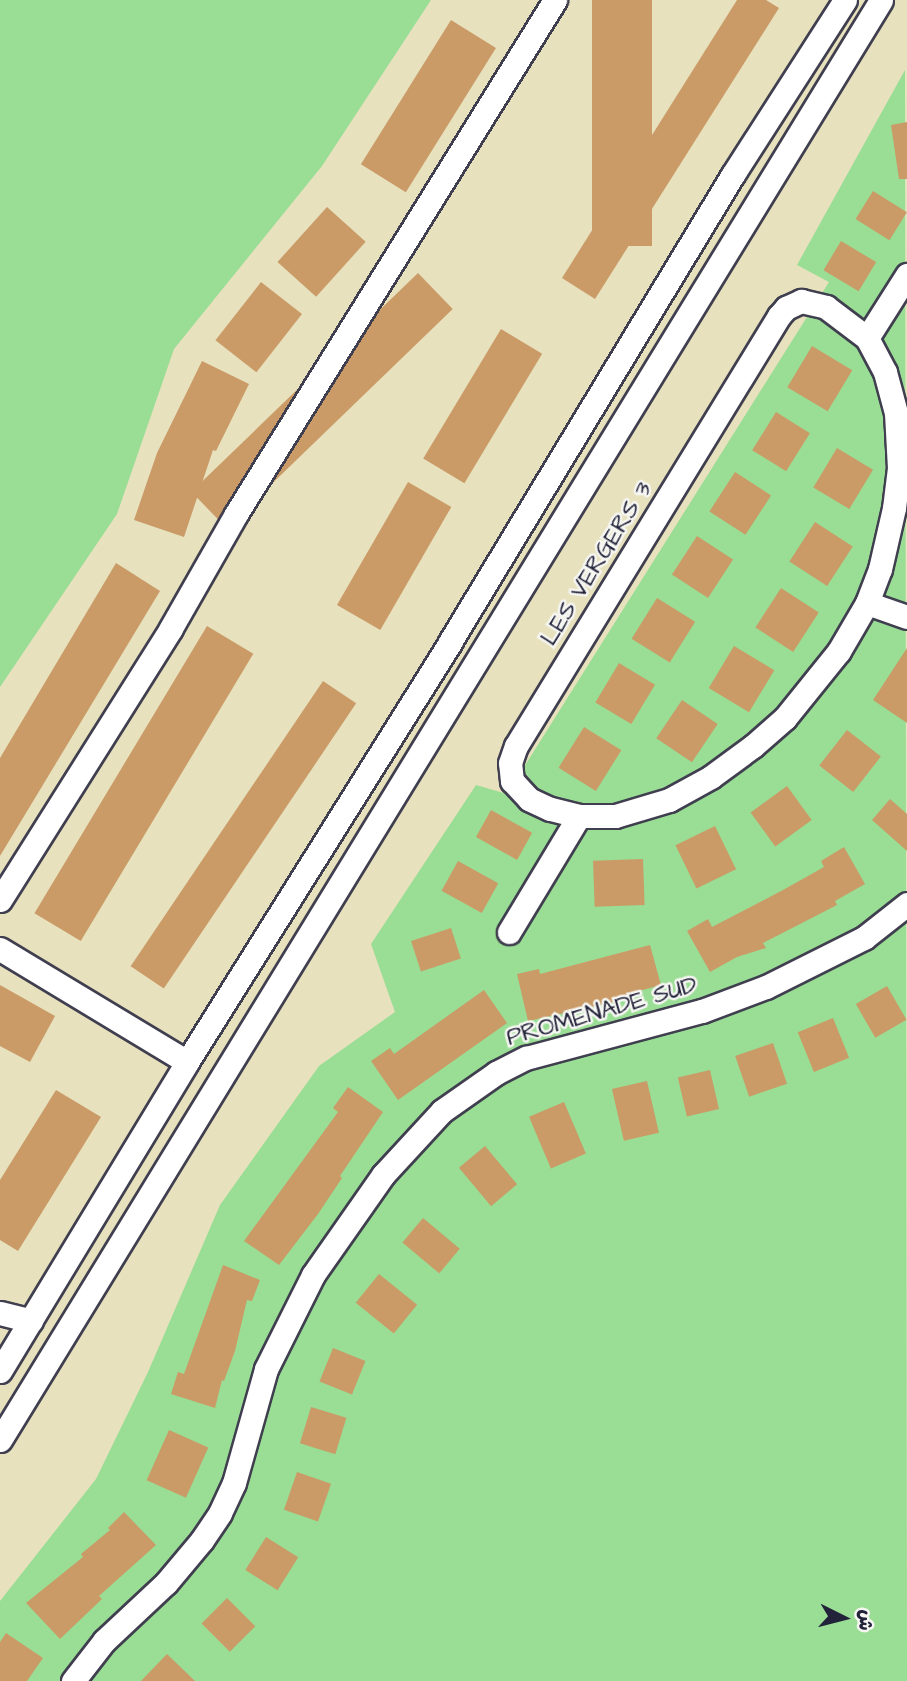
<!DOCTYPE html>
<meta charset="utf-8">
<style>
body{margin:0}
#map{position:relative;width:907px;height:1681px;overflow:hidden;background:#e7e1be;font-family:"Architects Daughter","Playpen Sans Arabic",sans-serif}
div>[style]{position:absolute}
.green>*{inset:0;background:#9add95}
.building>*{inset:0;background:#ca9b67;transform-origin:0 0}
.roads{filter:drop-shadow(2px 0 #403f4f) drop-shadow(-2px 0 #403f4f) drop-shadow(0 2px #403f4f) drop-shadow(0 -2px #403f4f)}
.minor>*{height:23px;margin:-11.5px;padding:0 11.5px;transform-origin:11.5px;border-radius:11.5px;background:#fff}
span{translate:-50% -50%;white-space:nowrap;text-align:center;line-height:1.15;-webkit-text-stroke:5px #f6f6f2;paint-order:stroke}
.street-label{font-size:24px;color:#22223b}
.north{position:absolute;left:809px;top:1583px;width:70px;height:70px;-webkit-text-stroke:5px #f6f6f2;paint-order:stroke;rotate:96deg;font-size:19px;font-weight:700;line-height:28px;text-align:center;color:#22223b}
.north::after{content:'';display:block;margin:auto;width:24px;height:32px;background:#22223b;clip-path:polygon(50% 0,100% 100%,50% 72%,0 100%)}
</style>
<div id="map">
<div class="green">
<div style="clip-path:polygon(0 0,431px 0,322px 166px,174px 349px,117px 514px,0 687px)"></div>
<div style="clip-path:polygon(905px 70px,907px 1681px,0 1681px,0 1601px,96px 1479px,148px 1372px,220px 1205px,319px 1066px,395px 1012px,371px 944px,476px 785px,507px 794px,829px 282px,797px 265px)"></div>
</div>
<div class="building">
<div style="left:592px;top:0;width:60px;height:246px"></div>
<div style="clip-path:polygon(737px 0,766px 0,779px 8px,595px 299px,562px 278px)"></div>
<div style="left:451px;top:20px;width:53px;height:170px;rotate:32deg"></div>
<div style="clip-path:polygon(907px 122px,907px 179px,899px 179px,891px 125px)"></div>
<div style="left:873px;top:191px;width:40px;height:33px;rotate:32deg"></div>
<div style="left:327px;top:207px;width:52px;height:74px;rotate:42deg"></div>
<div style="left:841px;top:241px;width:41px;height:34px;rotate:31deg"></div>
<div style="left:418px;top:273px;width:50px;height:315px;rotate:46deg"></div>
<div style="left:261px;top:282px;width:52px;height:74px;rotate:38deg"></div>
<div style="left:501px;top:329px;width:48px;height:151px;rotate:31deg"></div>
<div style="left:812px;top:346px;width:47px;height:48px;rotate:31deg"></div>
<div style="clip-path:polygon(202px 361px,249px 384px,216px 451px,213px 450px,184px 537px,134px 520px,157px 453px)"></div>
<div style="left:776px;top:412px;width:40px;height:45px;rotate:32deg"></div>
<div style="left:837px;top:448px;width:42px;height:46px;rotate:31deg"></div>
<div style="left:735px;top:472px;width:43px;height:47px;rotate:33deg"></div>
<div style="left:408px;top:482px;width:50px;height:142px;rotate:30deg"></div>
<div style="left:815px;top:522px;width:45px;height:47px;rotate:33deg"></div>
<div style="left:697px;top:536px;width:43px;height:46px;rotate:33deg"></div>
<div style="clip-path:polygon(116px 563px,160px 591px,0 856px,0 758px)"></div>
<div style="left:781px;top:588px;width:45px;height:47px;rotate:33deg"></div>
<div style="left:657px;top:598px;width:45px;height:48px;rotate:32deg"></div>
<div style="left:207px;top:626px;width:54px;height:335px;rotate:31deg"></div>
<div style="left:734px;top:646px;width:47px;height:49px;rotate:31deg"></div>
<div style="clip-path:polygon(907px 648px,907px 723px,873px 700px)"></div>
<div style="left:619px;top:663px;width:42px;height:46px;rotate:31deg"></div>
<div style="left:323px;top:681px;width:40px;height:344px;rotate:34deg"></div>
<div style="left:682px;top:700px;width:43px;height:46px;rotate:34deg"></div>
<div style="left:584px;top:727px;width:44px;height:48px;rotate:32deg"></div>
<div style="left:847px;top:730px;width:43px;height:45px;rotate:38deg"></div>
<div style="left:787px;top:786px;width:42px;height:45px;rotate:54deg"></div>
<div style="clip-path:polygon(890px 799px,907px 814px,907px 851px,872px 820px)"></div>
<div style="left:491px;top:810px;width:47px;height:31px;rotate:29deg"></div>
<div style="left:715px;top:826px;width:48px;height:44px;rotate:64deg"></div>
<div style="clip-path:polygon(844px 847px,865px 884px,835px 901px,837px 905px,763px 943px,766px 948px,737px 957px,710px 972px,687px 931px,708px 919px,712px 927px,783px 890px,824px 867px,821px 861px)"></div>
<div style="left:643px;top:859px;width:46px;height:50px;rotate:88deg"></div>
<div style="left:458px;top:861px;width:46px;height:34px;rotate:29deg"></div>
<div style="left:451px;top:928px;width:32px;height:42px;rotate:72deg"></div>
<div style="clip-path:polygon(650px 945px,661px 985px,628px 994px,629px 999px,528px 1021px,517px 974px,539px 969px,540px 974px)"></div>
<div style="clip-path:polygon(0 985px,55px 1016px,30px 1062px,0 1046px)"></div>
<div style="left:887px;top:986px;width:39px;height:36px;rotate:60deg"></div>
<div style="clip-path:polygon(484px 990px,507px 1023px,398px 1100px,371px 1061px,390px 1048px,394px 1054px)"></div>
<div style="left:833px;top:1018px;width:43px;height:38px;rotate:68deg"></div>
<div style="left:773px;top:1043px;width:43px;height:40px;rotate:71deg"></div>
<div style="left:710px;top:1070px;width:40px;height:33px;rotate:77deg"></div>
<div style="left:647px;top:1081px;width:53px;height:36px;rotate:77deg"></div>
<div style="clip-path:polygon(348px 1087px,383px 1112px,340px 1176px,342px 1178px,318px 1214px,279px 1265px,244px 1241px,338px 1112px,333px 1108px)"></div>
<div style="clip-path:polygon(56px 1090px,101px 1117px,18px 1251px,0 1240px,0 1180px)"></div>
<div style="left:564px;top:1102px;width:56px;height:38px;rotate:67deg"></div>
<div style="left:485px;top:1146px;width:50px;height:34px;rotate:50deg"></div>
<div style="left:423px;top:1218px;width:48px;height:32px;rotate:40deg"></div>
<div style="clip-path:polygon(223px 1265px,260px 1280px,252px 1301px,247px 1300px,235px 1351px,224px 1381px,222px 1380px,215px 1408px,171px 1394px,178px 1372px,184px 1374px)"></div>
<div style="left:379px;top:1274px;width:49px;height:37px;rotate:39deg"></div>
<div style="left:333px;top:1348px;width:35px;height:36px;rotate:22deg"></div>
<div style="left:311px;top:1407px;width:37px;height:38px;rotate:17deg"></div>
<div style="left:169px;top:1430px;width:43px;height:55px;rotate:24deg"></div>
<div style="left:297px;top:1472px;width:36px;height:40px;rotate:19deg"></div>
<div style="clip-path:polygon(124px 1512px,156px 1545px,99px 1596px,102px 1599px,60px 1639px,26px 1603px,83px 1557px,81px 1554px,110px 1530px,108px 1528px)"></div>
<div style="left:266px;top:1537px;width:38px;height:39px;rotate:32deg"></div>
<div style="left:227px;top:1598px;width:40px;height:36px;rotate:45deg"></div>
<div style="clip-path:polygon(6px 1633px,43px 1658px,27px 1681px,0 1681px,0 1642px)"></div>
<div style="clip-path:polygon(167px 1654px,195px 1681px,141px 1681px)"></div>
</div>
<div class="roads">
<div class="minor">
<div style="left:801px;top:301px;width:26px;rotate:13deg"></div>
<div style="left:826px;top:307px;width:51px;rotate:37.1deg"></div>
<div style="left:867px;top:338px;width:38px;rotate:62deg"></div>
<div style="left:885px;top:372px;width:42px;rotate:75deg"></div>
<div style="left:896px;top:413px;width:55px;rotate:86.9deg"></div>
<div style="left:899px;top:468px;width:40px;rotate:97.1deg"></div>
<div style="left:894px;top:508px;width:63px;rotate:102.9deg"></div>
<div style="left:880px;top:569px;width:36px;rotate:111deg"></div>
<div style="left:867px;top:603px;width:56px;rotate:120.3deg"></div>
<div style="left:839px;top:651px;width:86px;rotate:128.9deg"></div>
<div style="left:785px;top:718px;width:43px;rotate:138.8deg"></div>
<div style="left:753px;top:746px;width:52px;rotate:143.6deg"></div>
<div style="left:711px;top:777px;width:48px;rotate:151.3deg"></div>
<div style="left:669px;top:800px;width:56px;rotate:163.5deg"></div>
<div style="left:615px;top:816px;width:36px;rotate:180deg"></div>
<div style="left:579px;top:816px;width:30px;rotate:-166deg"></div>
<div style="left:550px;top:809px;width:23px;rotate:-155deg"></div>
<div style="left:529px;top:799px;width:25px;rotate:-133deg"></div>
<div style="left:512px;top:781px;width:18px;rotate:-96deg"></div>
<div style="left:510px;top:763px;width:18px;rotate:-71deg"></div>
<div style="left:516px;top:746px;width:504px;rotate:-58.55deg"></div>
<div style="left:779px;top:316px;width:11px;rotate:-49deg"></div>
<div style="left:786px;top:308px;width:17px;rotate:-25deg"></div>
<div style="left:867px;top:338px;width:75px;rotate:-57.6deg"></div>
<div style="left:867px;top:603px;width:42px;rotate:19.3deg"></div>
<div style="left:0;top:900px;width:321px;rotate:-57.8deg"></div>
<div style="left:171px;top:628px;width:131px;rotate:-60.3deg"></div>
<div style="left:236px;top:514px;width:605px;rotate:-58.18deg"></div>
<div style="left:509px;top:932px;width:135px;rotate:-58.9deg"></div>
<div style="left:0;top:949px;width:218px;rotate:31.1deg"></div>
<div style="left:0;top:1313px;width:32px;rotate:14deg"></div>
<div style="left:0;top:1371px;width:361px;rotate:-58.8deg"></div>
<div style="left:187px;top:1062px;width:496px;rotate:-57.9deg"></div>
<div style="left:450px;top:642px;width:545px;rotate:-58.82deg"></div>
<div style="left:732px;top:176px;width:209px;rotate:-57.3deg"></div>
<div style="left:0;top:1440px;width:1688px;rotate:-58.54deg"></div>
<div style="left:73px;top:1681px;width:51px;rotate:-52.2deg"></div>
<div style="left:104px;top:1641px;width:85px;rotate:-43.1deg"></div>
<div style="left:166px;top:1583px;width:56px;rotate:-50.1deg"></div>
<div style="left:202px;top:1540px;width:32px;rotate:-56deg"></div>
<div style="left:220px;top:1513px;width:33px;rotate:-65deg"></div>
<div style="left:234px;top:1483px;width:118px;rotate:-74.3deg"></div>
<div style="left:266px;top:1369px;width:105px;rotate:-63.4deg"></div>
<div style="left:313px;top:1275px;width:122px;rotate:-55deg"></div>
<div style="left:383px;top:1175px;width:87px;rotate:-47.3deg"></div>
<div style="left:442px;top:1111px;width:66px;rotate:-35.1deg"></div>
<div style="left:496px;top:1073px;width:34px;rotate:-27deg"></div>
<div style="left:526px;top:1058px;width:182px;rotate:-15deg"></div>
<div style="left:702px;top:1011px;width:68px;rotate:-20.6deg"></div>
<div style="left:766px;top:987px;width:110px;rotate:-26.6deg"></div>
<div style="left:864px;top:938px;width:55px;rotate:-38.3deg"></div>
</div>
</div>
<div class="street-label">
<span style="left:597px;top:564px;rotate:-58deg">LES VERGERS 3</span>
<span style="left:602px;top:1012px;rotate:-16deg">PROMENADE SUD</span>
</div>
<div class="north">ش</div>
</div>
